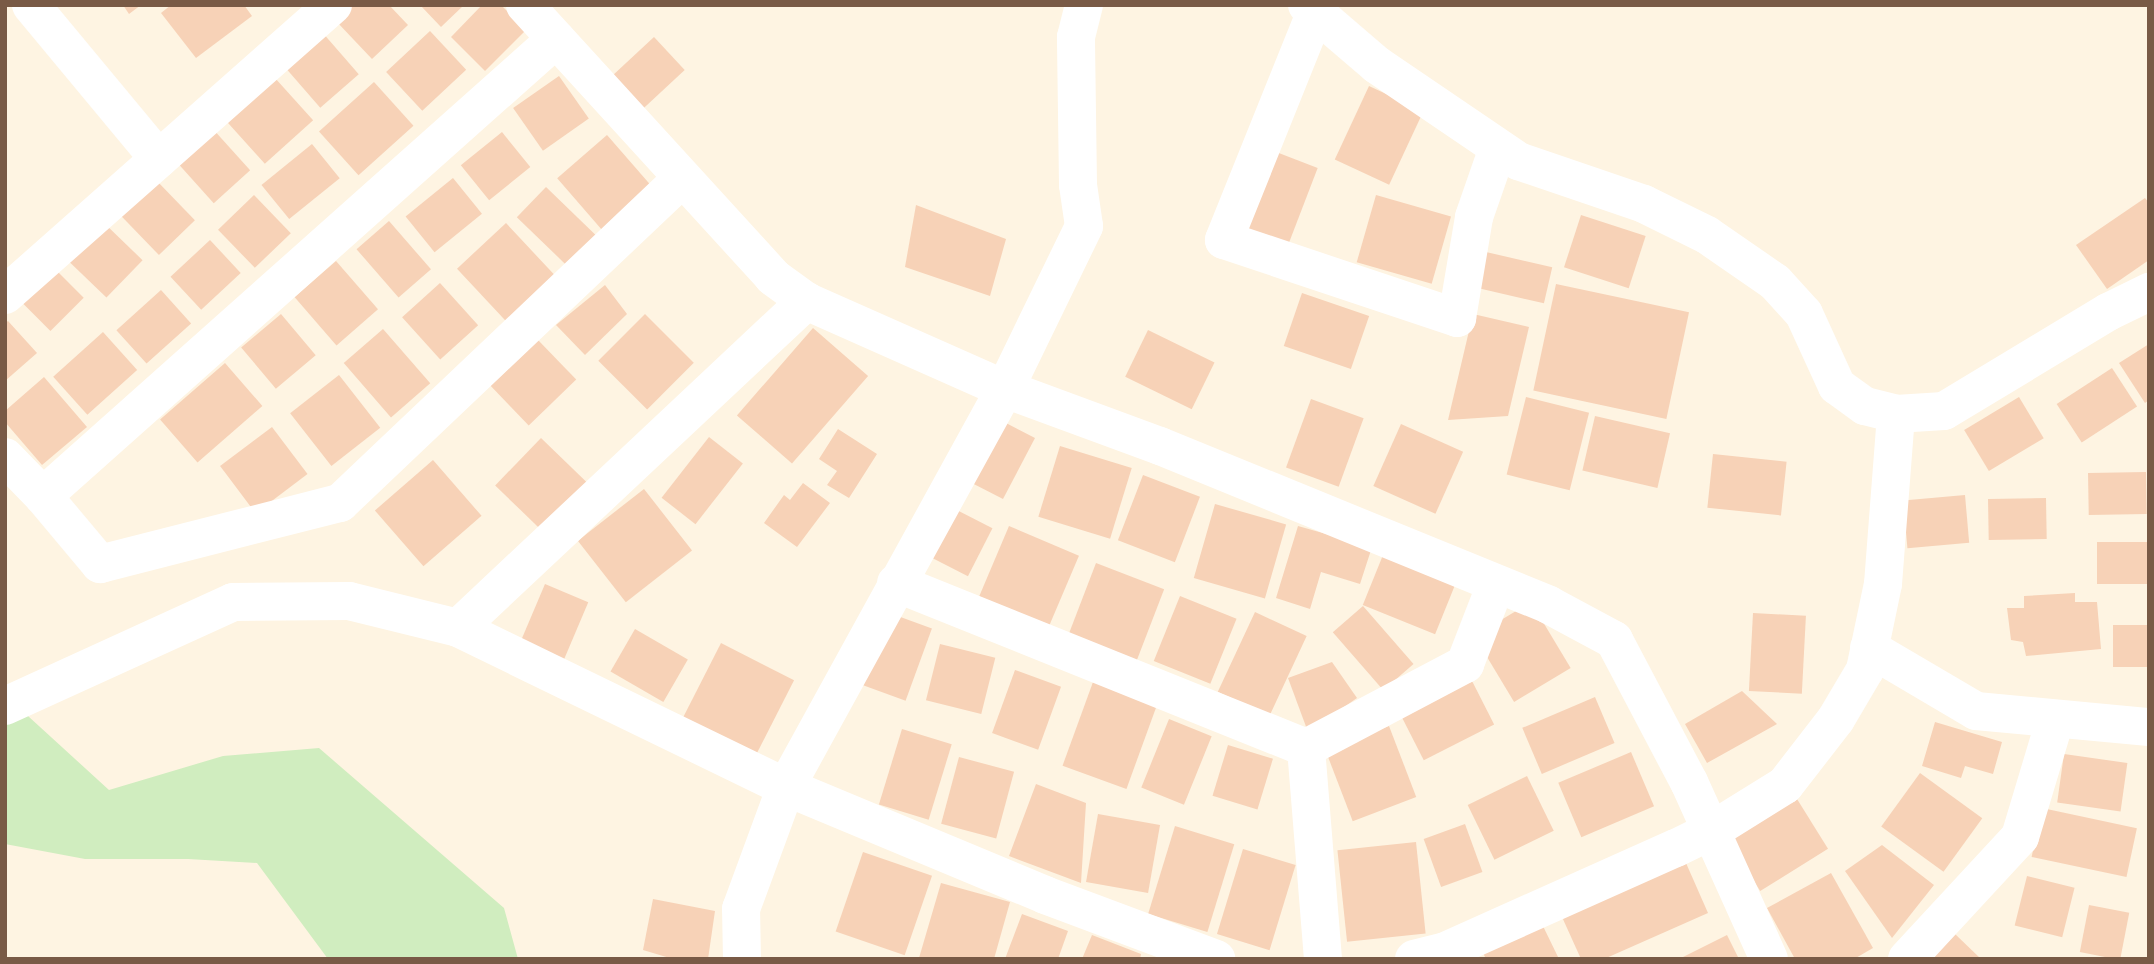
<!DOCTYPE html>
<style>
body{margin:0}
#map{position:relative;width:2154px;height:964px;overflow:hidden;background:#fef4e2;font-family:"Open Sans",sans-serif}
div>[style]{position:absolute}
.green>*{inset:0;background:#d0edbf}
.building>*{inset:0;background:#f7d2b7;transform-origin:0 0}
.minor>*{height:38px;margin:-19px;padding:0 19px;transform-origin:19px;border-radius:19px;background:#fff}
span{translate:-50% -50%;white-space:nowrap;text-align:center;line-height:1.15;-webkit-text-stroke:7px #fff8eb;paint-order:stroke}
.frame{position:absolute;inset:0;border:7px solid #795a46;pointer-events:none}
</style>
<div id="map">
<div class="green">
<div style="clip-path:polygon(5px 695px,109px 790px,223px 756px,319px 748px,504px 908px,518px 959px,328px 959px,257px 863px,188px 859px,85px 859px,5px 844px)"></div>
</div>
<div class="building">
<div style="clip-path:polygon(123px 5px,141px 5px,129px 14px)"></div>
<div style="clip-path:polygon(171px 5px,244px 5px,252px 16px,196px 58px,161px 13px)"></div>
<div style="clip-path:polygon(352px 5px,389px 5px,408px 25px,372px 59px,336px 21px)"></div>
<div style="clip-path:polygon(420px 5px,464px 5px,441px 27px)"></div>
<div style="clip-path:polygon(482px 5px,501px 5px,526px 30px,485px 71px,451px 37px)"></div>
<div style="left:430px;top:31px;width:53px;height:60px;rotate:47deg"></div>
<div style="left:322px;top:32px;width:56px;height:51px;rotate:49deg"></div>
<div style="left:654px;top:37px;width:45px;height:57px;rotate:47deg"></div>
<div style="left:559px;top:76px;width:52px;height:56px;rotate:55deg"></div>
<div style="left:275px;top:78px;width:57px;height:65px;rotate:48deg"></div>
<div style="left:374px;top:82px;width:59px;height:74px;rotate:48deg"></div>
<div style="left:1369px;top:86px;width:60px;height:81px;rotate:25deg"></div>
<div style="left:212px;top:128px;width:57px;height:49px;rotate:48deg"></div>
<div style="left:502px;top:132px;width:45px;height:53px;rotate:51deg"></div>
<div style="left:607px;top:135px;width:73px;height:66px;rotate:49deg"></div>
<div style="left:312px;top:144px;width:44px;height:65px;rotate:51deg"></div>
<div style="left:1271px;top:150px;width:50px;height:87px;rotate:21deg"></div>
<div style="left:453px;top:178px;width:46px;height:61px;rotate:51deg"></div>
<div style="left:156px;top:180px;width:56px;height:50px;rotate:46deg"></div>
<div style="left:546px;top:187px;width:69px;height:42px;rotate:44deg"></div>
<div style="left:254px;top:195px;width:53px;height:50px;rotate:46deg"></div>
<div style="left:1376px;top:195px;width:78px;height:70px;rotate:16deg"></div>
<div style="clip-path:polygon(2145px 198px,2149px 203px,2149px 260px,2107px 289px,2076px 245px)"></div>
<div style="clip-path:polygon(916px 205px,1006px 239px,990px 296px,905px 267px)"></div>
<div style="left:1581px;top:215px;width:68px;height:55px;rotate:18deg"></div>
<div style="left:389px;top:221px;width:64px;height:43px;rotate:49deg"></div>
<div style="left:103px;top:222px;width:55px;height:52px;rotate:44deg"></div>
<div style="left:506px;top:223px;width:74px;height:67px;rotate:47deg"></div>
<div style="left:210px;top:240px;width:45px;height:54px;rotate:47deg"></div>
<div style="left:1486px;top:252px;width:68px;height:37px;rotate:13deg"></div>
<div style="left:336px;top:261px;width:64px;height:55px;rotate:49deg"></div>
<div style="left:54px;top:268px;width:42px;height:47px;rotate:45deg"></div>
<div style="left:440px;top:283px;width:57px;height:51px;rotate:48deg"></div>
<div style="left:1556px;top:284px;width:136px;height:109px;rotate:12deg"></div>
<div style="clip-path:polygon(605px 285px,627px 314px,585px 355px,556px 325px)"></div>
<div style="left:161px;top:290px;width:45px;height:60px;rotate:48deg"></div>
<div style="left:1302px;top:293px;width:71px;height:56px;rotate:19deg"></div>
<div style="left:281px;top:314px;width:54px;height:52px;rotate:50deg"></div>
<div style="left:645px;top:314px;width:69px;height:66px;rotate:45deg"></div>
<div style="clip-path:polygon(1473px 314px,1529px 327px,1508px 416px,1448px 420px)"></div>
<div style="clip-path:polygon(8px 321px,37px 353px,5px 381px,5px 323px)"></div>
<div style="left:813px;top:328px;width:73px;height:116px;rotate:41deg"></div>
<div style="left:383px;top:329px;width:72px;height:52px;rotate:49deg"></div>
<div style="left:1148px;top:330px;width:74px;height:52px;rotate:26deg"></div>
<div style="left:103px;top:332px;width:51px;height:67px;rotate:48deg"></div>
<div style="left:538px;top:340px;width:55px;height:66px;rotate:46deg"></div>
<div style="clip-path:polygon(2149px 344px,2149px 400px,2145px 403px,2119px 363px)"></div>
<div style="left:225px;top:363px;width:57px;height:86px;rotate:49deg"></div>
<div style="left:2112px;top:368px;width:46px;height:66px;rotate:57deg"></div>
<div style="left:339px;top:375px;width:67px;height:62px;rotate:52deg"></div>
<div style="clip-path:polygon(44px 377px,87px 427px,42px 465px,5px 422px,5px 411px)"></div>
<div style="left:1526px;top:397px;width:65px;height:80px;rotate:14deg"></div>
<div style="left:2019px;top:397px;width:48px;height:64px;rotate:59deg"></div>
<div style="left:1311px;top:399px;width:56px;height:73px;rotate:20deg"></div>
<div style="left:1595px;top:416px;width:77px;height:56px;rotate:13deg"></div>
<div style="clip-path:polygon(1006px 423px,1035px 438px,1003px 499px,964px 479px)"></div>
<div style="left:1401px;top:424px;width:68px;height:68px;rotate:24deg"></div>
<div style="left:272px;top:427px;width:59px;height:65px;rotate:53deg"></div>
<div style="clip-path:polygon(838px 429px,877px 454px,849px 498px,827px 485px,837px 471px,819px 459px)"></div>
<div style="left:709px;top:437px;width:43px;height:77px;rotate:38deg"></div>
<div style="left:541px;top:438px;width:69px;height:66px;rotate:44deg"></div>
<div style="left:1060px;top:446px;width:75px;height:74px;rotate:17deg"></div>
<div style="left:1713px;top:454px;width:74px;height:54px;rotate:6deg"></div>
<div style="left:433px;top:460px;width:74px;height:77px;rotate:49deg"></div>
<div style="left:2146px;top:472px;width:42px;height:58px;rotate:89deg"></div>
<div style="left:1143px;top:475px;width:61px;height:70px;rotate:21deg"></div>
<div style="clip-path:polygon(803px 483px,830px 503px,797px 547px,764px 523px,784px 495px,790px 500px)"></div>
<div style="left:644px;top:489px;width:78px;height:84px;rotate:52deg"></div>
<div style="left:1965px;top:495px;width:48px;height:62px;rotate:85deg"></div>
<div style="left:2046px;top:498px;width:41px;height:58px;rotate:89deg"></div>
<div style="left:1215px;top:504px;width:74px;height:77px;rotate:16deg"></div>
<div style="left:947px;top:505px;width:51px;height:54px;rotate:27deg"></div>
<div style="left:1009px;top:526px;width:76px;height:77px;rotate:23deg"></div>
<div style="clip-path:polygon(1298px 526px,1372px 547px,1360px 584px,1321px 572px,1310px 609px,1276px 598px)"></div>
<div style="left:2149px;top:542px;width:42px;height:52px;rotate:90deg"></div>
<div style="left:1383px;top:555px;width:78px;height:54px;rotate:22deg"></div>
<div style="left:1096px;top:563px;width:73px;height:80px;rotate:21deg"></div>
<div style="left:545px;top:584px;width:47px;height:67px;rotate:23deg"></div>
<div style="clip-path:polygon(2075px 593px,2075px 602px,2097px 602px,2101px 649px,2026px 656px,2023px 642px,2011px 640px,2007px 608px,2024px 608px,2024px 596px)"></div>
<div style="left:1180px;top:596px;width:61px;height:70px;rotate:22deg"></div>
<div style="left:1531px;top:602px;width:77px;height:66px;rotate:59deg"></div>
<div style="left:1363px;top:606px;width:77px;height:40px;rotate:49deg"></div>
<div style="left:884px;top:611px;width:51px;height:77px;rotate:20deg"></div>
<div style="left:1255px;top:612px;width:57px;height:88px;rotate:25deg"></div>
<div style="left:1753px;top:613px;width:53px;height:78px;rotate:3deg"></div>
<div style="left:2149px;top:625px;width:42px;height:36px;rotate:90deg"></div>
<div style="left:635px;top:629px;width:61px;height:49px;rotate:30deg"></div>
<div style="left:721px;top:643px;width:82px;height:85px;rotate:27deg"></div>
<div style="left:940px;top:644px;width:57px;height:58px;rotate:14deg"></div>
<div style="clip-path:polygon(1332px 662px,1357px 698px,1308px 732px,1288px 678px)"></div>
<div style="left:1015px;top:670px;width:49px;height:67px;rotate:20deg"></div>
<div style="left:1471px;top:679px;width:51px;height:79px;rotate:63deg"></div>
<div style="left:1093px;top:682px;width:68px;height:89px;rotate:20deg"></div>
<div style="clip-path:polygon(1742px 691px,1777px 724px,1707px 763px,1685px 724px)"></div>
<div style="left:1595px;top:697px;width:50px;height:79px;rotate:67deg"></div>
<div style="left:1169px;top:719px;width:46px;height:74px;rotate:22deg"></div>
<div style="clip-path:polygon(1935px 722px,2002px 742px,1993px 774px,1965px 766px,1961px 778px,1922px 766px)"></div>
<div style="left:1389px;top:726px;width:76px;height:68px;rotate:69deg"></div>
<div style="left:902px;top:729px;width:52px;height:79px;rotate:17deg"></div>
<div style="left:1228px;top:745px;width:47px;height:53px;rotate:17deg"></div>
<div style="left:1631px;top:752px;width:59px;height:79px;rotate:67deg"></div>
<div style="left:2064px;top:754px;width:64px;height:49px;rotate:8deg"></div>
<div style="left:959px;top:757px;width:57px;height:69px;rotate:15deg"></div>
<div style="left:1920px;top:773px;width:77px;height:66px;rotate:36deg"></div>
<div style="left:1527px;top:776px;width:61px;height:66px;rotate:64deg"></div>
<div style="clip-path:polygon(1036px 784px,1086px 803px,1081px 883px,1009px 856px)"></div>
<div style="left:1792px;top:791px;width:68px;height:80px;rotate:58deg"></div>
<div style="left:2042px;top:808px;width:97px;height:50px;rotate:12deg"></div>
<div style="left:1098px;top:814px;width:63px;height:69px;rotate:10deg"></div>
<div style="left:1465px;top:824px;width:51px;height:44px;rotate:70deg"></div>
<div style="left:1175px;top:826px;width:62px;height:92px;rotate:17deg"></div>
<div style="left:1416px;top:842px;width:92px;height:79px;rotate:84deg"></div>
<div style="clip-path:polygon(1882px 845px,1934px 885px,1892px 938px,1845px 871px)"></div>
<div style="left:1243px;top:849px;width:55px;height:89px;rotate:17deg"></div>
<div style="left:863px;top:852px;width:73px;height:84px;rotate:19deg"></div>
<div style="clip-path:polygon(1686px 863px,1708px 913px,1604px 959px,1581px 959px,1562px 917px)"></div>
<div style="clip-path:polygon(1831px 873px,1873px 948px,1854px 959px,1795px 959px,1767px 908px)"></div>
<div style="left:2027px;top:876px;width:49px;height:51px;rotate:14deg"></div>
<div style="clip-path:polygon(941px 883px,1010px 902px,994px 959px,919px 958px)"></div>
<div style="clip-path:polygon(653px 899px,715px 911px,708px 959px,673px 959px,643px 950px)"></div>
<div style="left:2089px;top:905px;width:41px;height:48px;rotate:11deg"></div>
<div style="clip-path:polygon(1022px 914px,1068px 931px,1058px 959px,1005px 959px)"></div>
<div style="clip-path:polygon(1542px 924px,1559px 959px,1486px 959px,1483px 953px)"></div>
<div style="clip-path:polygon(1954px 933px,1981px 959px,1923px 959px)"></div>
<div style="clip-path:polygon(1092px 935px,1141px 954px,1140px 959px,1082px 959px)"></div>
<div style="clip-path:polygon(1727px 935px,1739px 959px,1679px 959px)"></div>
</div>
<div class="minor">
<div style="left:31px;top:5px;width:200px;rotate:50.3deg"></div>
<div style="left:525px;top:5px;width:368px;rotate:47.6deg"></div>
<div style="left:773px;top:277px;width:41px;rotate:36deg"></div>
<div style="left:806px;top:301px;width:218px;rotate:23.9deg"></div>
<div style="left:1005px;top:389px;width:165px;rotate:20.2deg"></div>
<div style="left:1160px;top:446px;width:420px;rotate:22.2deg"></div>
<div style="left:1549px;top:605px;width:74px;rotate:28.3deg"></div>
<div style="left:1614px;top:640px;width:161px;rotate:62.2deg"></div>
<div style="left:1689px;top:782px;width:194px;rotate:65.7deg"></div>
<div style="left:1307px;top:5px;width:92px;rotate:40.6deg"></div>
<div style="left:1377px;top:65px;width:171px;rotate:34.2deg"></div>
<div style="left:1518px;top:161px;width:133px;rotate:18.8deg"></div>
<div style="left:1644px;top:204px;width:70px;rotate:26.2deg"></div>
<div style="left:1707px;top:235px;width:83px;rotate:34.7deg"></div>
<div style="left:1775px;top:282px;width:43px;rotate:47.8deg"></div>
<div style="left:1804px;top:314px;width:79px;rotate:65.4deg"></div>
<div style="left:1837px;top:386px;width:34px;rotate:36deg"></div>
<div style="left:1865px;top:406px;width:32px;rotate:14deg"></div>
<div style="left:1896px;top:414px;width:48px;rotate:-3.6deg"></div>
<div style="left:1944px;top:411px;width:192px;rotate:-31.1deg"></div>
<div style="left:2108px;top:312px;width:46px;rotate:-26deg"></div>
<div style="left:1316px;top:11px;width:247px;rotate:111.9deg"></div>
<div style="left:1224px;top:240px;width:246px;rotate:18.5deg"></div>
<div style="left:1457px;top:318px;width:102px;rotate:-80.4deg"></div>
<div style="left:1474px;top:217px;width:73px;rotate:-70.8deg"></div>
<div style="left:5px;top:295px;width:438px;rotate:-41.5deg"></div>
<div style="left:5px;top:457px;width:54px;rotate:45.7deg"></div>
<div style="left:43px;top:496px;width:89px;rotate:50deg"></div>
<div style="left:100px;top:564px;width:248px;rotate:-14.3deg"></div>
<div style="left:340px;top:503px;width:472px;rotate:-43.5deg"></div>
<div style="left:43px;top:496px;width:687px;rotate:-41.7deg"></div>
<div style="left:896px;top:583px;width:442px;rotate:21.9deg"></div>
<div style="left:1306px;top:748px;width:180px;rotate:-27.8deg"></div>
<div style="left:1465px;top:664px;width:86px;rotate:-68.8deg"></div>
<div style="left:458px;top:628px;width:478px;rotate:-43.2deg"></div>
<div style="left:1869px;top:648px;width:124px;rotate:30.5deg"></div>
<div style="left:1976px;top:711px;width:174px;rotate:5.3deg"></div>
<div style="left:5px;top:706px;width:251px;rotate:-24.5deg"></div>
<div style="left:233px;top:602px;width:116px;rotate:-0.5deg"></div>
<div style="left:349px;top:601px;width:112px;rotate:13.9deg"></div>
<div style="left:458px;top:628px;width:365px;rotate:25.9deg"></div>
<div style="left:786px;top:787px;width:281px;rotate:22.6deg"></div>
<div style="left:1045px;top:895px;width:183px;rotate:20.5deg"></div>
<div style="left:1306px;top:748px;width:212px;rotate:85.4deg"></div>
<div style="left:742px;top:959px;width:50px;rotate:-91.1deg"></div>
<div style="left:741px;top:909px;width:130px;rotate:-69.8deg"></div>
<div style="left:786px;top:787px;width:454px;rotate:-61.2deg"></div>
<div style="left:1005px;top:389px;width:181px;rotate:-64.1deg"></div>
<div style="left:1084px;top:226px;width:41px;rotate:-98.3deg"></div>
<div style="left:1078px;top:185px;width:148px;rotate:-90.8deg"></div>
<div style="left:1076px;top:37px;width:33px;rotate:-76deg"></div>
<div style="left:1414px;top:959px;width:30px;rotate:-14deg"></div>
<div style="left:1443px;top:952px;width:255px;rotate:-24.1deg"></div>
<div style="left:1676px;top:848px;width:39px;rotate:-26deg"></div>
<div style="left:1711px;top:831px;width:87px;rotate:-31.9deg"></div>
<div style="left:1785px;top:785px;width:83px;rotate:-52.3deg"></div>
<div style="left:1836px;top:719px;width:57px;rotate:-59.4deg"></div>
<div style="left:1865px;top:670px;width:88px;rotate:-78.2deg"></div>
<div style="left:1883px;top:584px;width:170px;rotate:-85.6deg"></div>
<div style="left:1907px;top:959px;width:166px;rotate:-47.2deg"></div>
<div style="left:2020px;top:837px;width:122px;rotate:-73.3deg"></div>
</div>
<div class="frame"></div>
</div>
